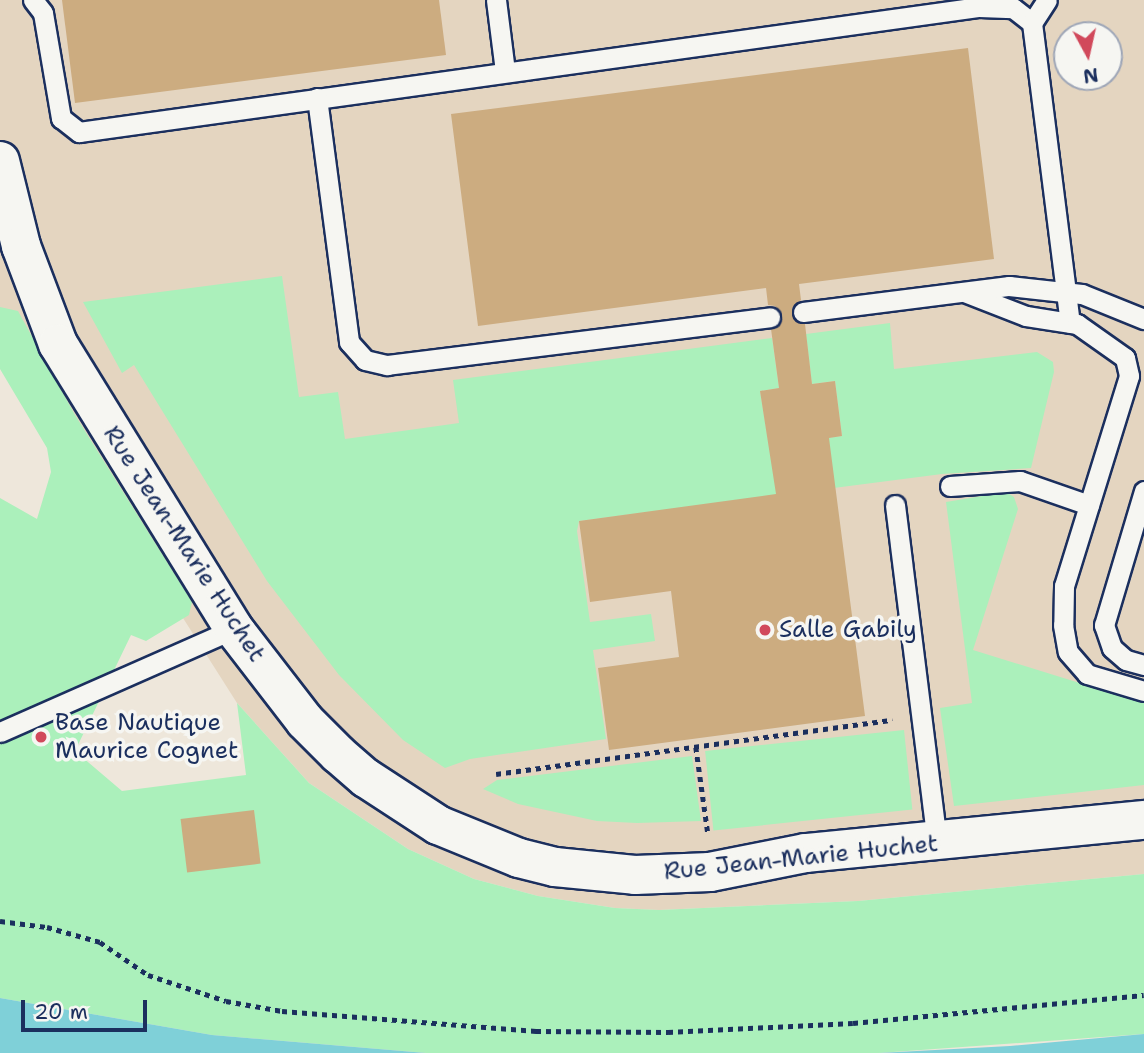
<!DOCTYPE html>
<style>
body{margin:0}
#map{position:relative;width:1144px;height:1053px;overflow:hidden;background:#eee7db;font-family:"Shantell Sans",sans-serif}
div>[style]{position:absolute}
.built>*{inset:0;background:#e4d5c0}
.green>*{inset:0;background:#abf0bb;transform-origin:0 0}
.water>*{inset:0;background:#7fd0d8}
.building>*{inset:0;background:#ccac80;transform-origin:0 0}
.path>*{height:4.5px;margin-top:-2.25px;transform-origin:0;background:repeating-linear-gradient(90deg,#1b2f5e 0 5px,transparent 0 10px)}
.roads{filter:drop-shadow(2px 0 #1b2f5e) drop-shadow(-2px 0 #1b2f5e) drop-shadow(0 2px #1b2f5e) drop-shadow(0 -2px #1b2f5e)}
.service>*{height:19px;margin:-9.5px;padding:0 9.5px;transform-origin:9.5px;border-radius:9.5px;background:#f6f6f2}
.minor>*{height:38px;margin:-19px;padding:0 19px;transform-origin:19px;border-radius:19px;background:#f6f6f2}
.dots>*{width:19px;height:19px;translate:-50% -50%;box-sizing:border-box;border:4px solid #f6f6f2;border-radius:50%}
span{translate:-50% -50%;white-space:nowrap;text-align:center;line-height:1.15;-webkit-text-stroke:7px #f6f6f2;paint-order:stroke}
.street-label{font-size:24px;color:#1b2f5e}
.poi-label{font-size:24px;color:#1b2f5e}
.left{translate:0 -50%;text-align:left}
.north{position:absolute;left:1053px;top:21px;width:70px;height:70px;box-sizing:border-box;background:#f6f6f2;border:2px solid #9ea6b7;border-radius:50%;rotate:172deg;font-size:19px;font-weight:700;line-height:28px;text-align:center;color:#1b2f5e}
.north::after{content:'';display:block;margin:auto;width:24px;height:32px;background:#d1495b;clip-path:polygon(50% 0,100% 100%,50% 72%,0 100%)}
.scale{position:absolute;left:21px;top:1000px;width:126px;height:32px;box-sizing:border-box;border:4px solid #1b2f5e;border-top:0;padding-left:9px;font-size:21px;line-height:24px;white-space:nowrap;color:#1b2f5e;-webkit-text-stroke:5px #f6f6f2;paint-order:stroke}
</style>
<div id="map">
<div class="built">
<div style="clip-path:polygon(evenodd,0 0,1144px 0,1144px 874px,858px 901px,659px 910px,615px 908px,538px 896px,474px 879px,408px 849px,309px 783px,237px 703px,0 330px,0 0,1067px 35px,1109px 35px,1109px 77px,1067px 77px,1067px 35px)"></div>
</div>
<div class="green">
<div style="clip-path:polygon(282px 276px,299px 397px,338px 392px,345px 439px,459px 423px,453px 380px,772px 338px,779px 388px,760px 391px,769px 446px,842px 436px,835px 381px,812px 384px,806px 334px,890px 323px,894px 369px,1037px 352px,1053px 362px,1054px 372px,1031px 468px,942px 474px,579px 521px,577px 531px,590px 622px,651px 614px,655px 641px,593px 650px,606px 739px,470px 759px,445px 768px,403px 740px,339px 675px,267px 581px,134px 365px,122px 373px,83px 302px)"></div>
<div style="clip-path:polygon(0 307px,18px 311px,75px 415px,192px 602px,189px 615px,146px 641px,131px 635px,75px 751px,122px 791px,246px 775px,237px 703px,309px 783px,408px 849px,474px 879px,538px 896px,615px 908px,659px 910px,858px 901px,1144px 874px,1144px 1034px,879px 1053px,426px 1053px,212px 1035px,0 998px,0 498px,37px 519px,51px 472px,47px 448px,0 369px)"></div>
<div style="clip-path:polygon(1006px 492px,1014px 497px,1018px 509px,973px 650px,1144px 703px,1144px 785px,954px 806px,940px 708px,972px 703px,946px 502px)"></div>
<div style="left:904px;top:730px;width:80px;height:200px;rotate:84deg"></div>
<div style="clip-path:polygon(692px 756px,701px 821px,637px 823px,597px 821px,518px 804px,483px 789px,497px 780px)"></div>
</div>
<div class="water">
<div style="clip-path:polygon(0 998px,212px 1035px,426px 1053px,0 1053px)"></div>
<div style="clip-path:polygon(1144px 1034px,1144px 1053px,879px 1053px,1010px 1046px)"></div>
</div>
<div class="building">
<div style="clip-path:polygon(62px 0,439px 0,446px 55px,75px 103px)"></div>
<div style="clip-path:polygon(968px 48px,994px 259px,799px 284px,801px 300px,792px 308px,794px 320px,805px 324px,812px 384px,835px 381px,842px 436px,829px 438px,865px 716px,609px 750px,598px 668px,679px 657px,671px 591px,590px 602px,579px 521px,776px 494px,760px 391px,779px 388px,771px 329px,781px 322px,782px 315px,775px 306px,768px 305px,766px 288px,478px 326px,451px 114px)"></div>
<div style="left:254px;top:810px;width:54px;height:74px;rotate:83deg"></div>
</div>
<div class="path">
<div style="left:696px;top:747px;width:87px;rotate:82.1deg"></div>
<div style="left:496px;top:774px;width:400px;rotate:-7.8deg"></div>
<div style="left:0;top:921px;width:47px;rotate:7.3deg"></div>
<div style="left:47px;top:927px;width:55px;rotate:15.8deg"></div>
<div style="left:100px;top:942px;width:58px;rotate:34.5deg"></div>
<div style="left:148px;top:975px;width:82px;rotate:18.4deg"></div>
<div style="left:226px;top:1001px;width:57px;rotate:10.1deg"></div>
<div style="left:282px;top:1011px;width:255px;rotate:4.5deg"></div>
<div style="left:536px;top:1031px;width:132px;rotate:0.4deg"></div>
<div style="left:668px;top:1032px;width:185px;rotate:-2.8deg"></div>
<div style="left:853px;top:1023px;width:292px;rotate:-5.5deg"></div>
</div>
<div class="roads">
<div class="service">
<div style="left:33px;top:0;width:16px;rotate:52deg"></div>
<div style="left:43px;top:13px;width:107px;rotate:80.3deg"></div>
<div style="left:61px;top:118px;width:23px;rotate:38deg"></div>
<div style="left:79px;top:132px;width:909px;rotate:-7.91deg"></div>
<div style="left:979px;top:7px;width:34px;rotate:2deg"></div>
<div style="left:1013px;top:8px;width:24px;rotate:38deg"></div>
<div style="left:1032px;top:23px;width:302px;rotate:82.8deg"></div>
<div style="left:496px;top:0;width:72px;rotate:82.8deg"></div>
<div style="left:1032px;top:23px;width:27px;rotate:-57deg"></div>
<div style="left:317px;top:98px;width:246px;rotate:82.5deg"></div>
<div style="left:349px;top:342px;width:24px;rotate:48deg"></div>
<div style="left:365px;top:360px;width:23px;rotate:13deg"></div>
<div style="left:387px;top:365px;width:386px;rotate:-7.1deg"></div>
<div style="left:964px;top:292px;width:66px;rotate:21.2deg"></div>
<div style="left:1026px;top:316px;width:52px;rotate:8.9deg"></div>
<div style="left:1077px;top:324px;width:59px;rotate:35.3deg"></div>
<div style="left:1125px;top:358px;width:18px;rotate:77deg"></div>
<div style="left:1129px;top:376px;width:220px;rotate:107.2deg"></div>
<div style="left:1064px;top:586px;width:39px;rotate:91deg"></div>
<div style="left:1063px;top:625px;width:27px;rotate:80deg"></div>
<div style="left:1068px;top:652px;width:29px;rotate:49deg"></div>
<div style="left:1087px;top:674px;width:59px;rotate:16.6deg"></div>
<div style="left:803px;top:312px;width:208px;rotate:-7.2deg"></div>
<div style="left:1009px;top:286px;width:73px;rotate:6.3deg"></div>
<div style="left:1082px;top:294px;width:67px;rotate:22deg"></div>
<div style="left:950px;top:486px;width:70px;rotate:-4.1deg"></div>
<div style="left:1020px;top:481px;width:73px;rotate:19.2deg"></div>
<div style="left:1144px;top:491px;width:140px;rotate:106.6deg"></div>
<div style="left:1104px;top:625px;width:24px;rotate:71deg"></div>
<div style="left:1112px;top:648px;width:18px;rotate:41deg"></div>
<div style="left:1126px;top:660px;width:19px;rotate:16deg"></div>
<div style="left:895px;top:505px;width:340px;rotate:82.9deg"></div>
<div style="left:0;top:732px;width:256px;rotate:-23.8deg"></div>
</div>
<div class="minor">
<div style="left:0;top:161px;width:88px;rotate:76.1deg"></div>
<div style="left:21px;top:246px;width:105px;rotate:69.3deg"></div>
<div style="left:58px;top:344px;width:335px;rotate:58.3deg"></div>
<div style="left:234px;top:629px;width:116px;rotate:52.3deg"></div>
<div style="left:305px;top:721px;width:47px;rotate:45deg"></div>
<div style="left:338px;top:754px;width:37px;rotate:41deg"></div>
<div style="left:366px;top:778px;width:86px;rotate:33.1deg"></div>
<div style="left:438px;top:825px;width:87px;rotate:22.2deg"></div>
<div style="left:519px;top:858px;width:37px;rotate:14deg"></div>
<div style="left:555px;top:867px;width:80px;rotate:5.7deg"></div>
<div style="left:635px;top:875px;width:75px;rotate:-2.3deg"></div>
<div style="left:710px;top:872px;width:98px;rotate:-11.2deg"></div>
<div style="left:806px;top:853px;width:340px;rotate:-5.6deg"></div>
</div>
</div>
<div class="dots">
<div style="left:765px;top:630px;background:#d1495b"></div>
<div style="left:41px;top:737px;background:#d1495b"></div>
</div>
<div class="street-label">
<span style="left:184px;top:544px;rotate:57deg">Rue Jean-Marie Huchet</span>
<span style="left:801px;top:858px;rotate:-6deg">Rue Jean-Marie Huchet</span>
</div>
<div class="poi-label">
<span class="left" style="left:779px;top:630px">Salle Gabily</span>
<span class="left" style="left:55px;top:737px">Base Nautique<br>Maurice Cognet</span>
</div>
<div class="north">N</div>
<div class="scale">20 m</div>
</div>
